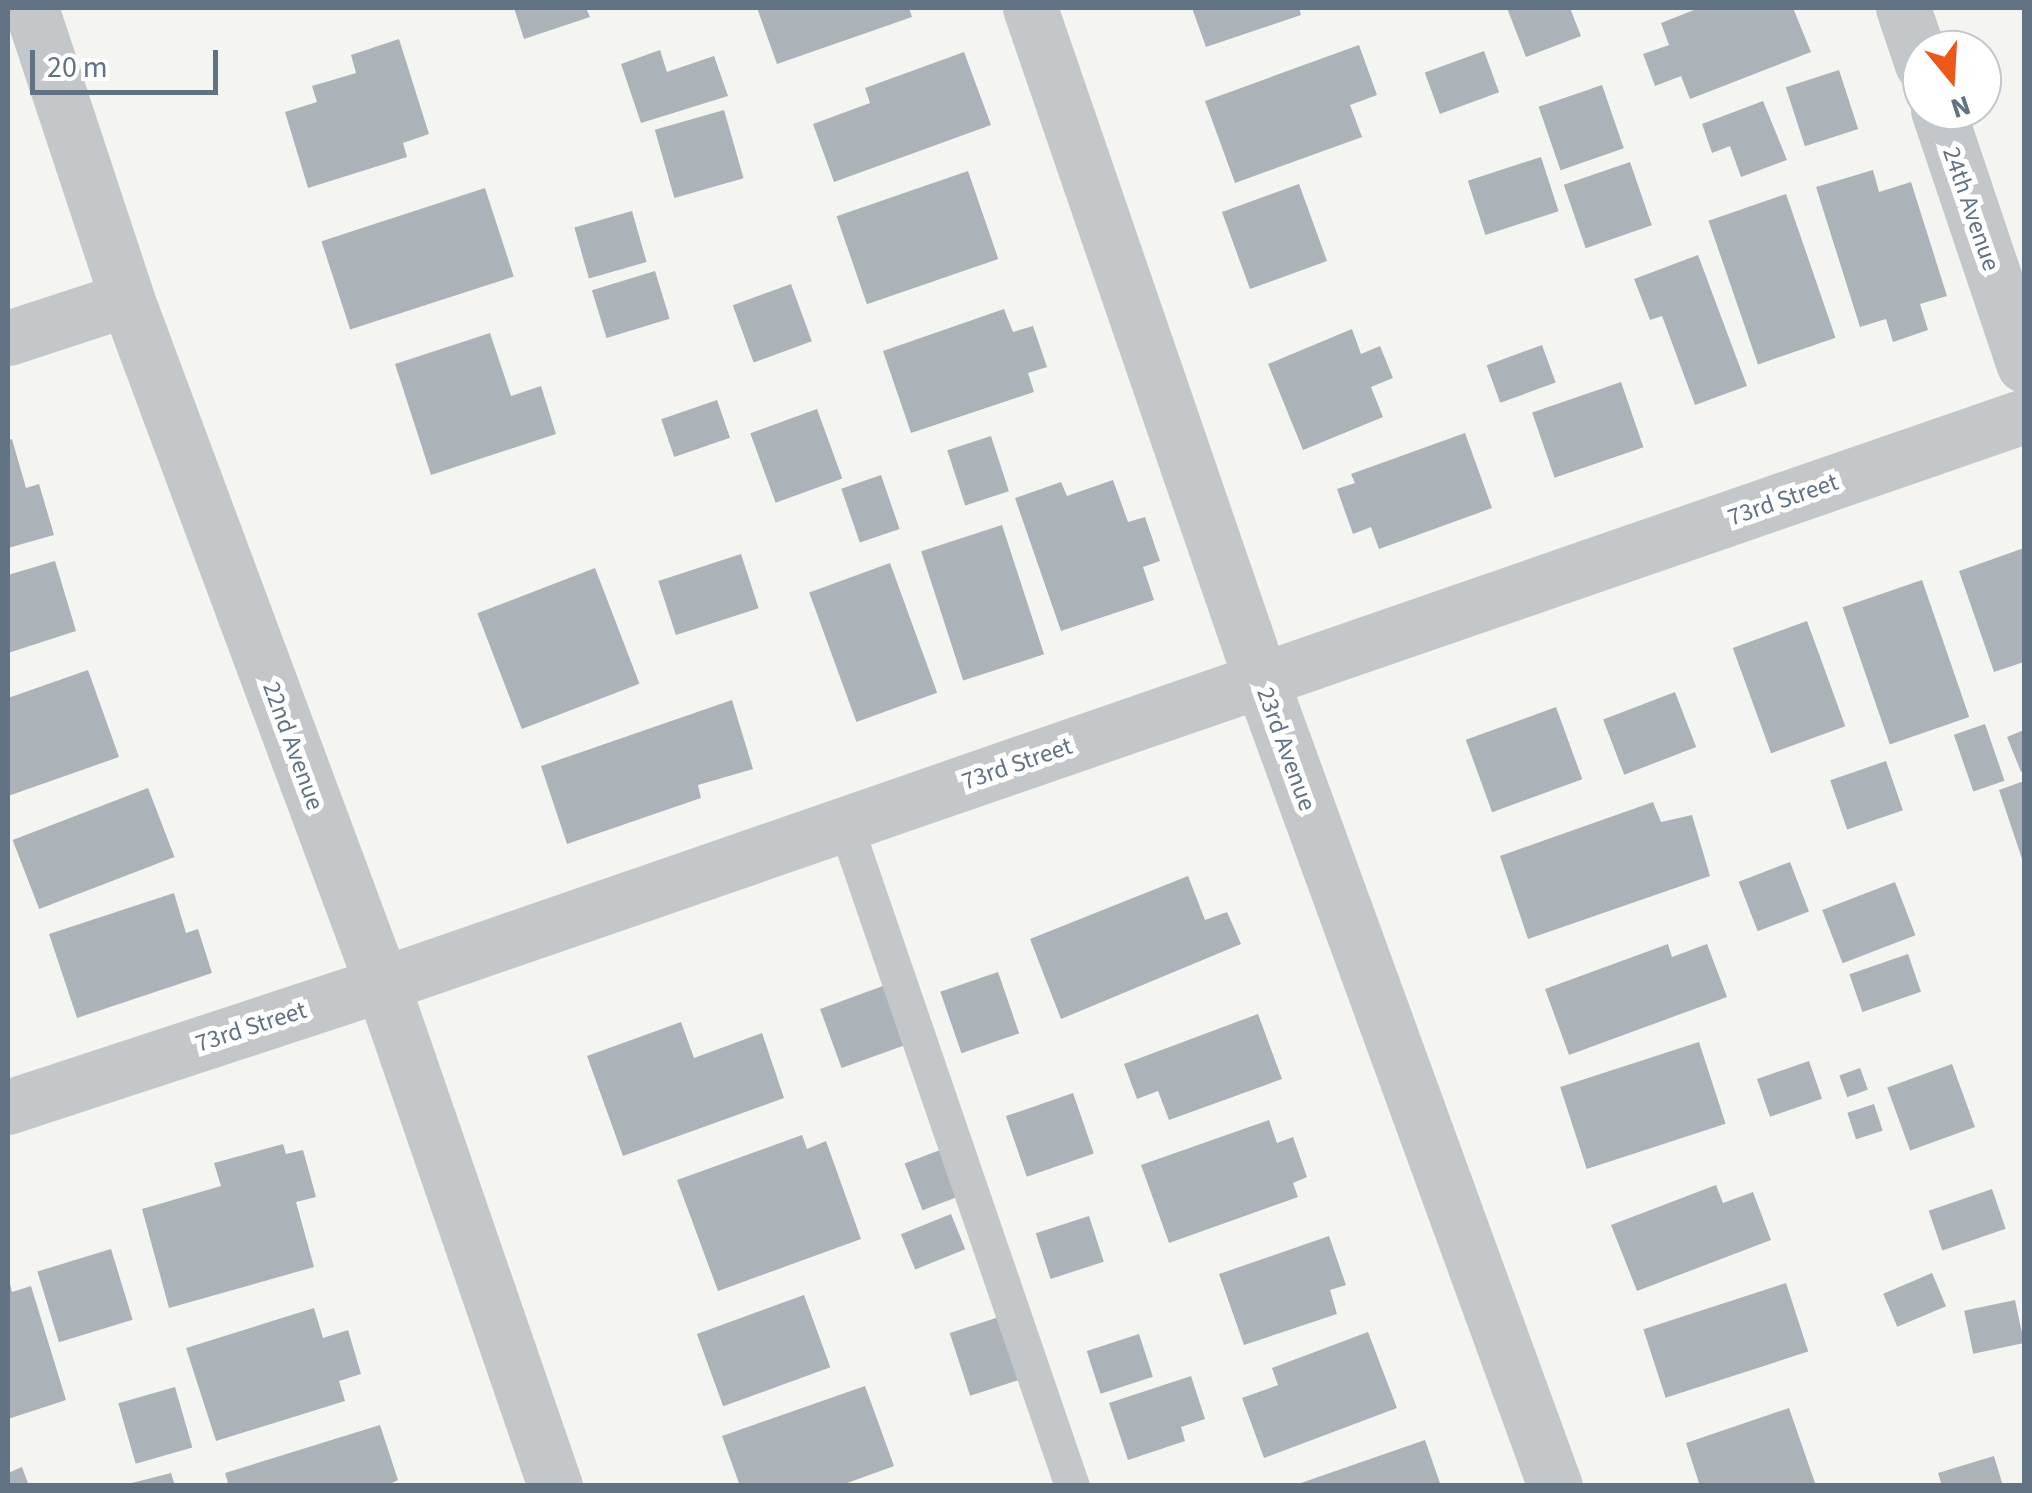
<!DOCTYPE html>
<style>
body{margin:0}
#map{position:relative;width:2032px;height:1493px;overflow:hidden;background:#f4f5f0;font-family:"Source Sans 3",sans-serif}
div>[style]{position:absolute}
.building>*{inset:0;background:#abb3b9;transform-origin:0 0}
.service>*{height:35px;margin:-17.5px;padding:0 17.5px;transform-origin:17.5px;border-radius:17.5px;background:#c3c7ca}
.minor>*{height:55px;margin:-27.5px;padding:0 27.5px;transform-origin:27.5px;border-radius:27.5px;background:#c3c7ca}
.tertiary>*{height:55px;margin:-27.5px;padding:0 27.5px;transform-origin:27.5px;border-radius:27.5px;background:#c3c7ca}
span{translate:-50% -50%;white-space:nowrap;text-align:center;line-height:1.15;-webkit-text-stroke:10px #fff;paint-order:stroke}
.street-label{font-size:25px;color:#617283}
.frame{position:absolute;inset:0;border:10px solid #617283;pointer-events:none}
.north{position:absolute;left:1902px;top:30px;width:100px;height:100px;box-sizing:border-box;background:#fff;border:2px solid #c0c7cd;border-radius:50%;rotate:162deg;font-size:28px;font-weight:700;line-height:40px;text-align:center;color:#617283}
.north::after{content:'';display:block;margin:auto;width:35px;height:45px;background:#ed5818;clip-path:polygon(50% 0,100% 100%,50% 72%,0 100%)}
.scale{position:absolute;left:30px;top:50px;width:188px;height:45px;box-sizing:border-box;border:5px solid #617283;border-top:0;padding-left:12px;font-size:30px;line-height:35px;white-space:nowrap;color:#617283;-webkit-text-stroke:8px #fff;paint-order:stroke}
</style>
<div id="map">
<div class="building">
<div style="clip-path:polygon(514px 8px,586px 8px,590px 17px,524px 39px)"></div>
<div style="clip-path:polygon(757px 8px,909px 8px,912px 17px,777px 64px)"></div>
<div style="clip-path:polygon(1192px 8px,1299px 8px,1301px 15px,1206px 47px)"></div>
<div style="clip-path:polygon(1507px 8px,1570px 8px,1581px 36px,1526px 57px)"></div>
<div style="clip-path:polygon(1699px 8px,1793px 8px,1811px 52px,1690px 99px,1681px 76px,1655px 86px,1643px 54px,1669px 45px,1661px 23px)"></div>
<div style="clip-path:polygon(399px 39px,429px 134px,403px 143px,407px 157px,308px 188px,285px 112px,317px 102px,312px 86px,356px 73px,351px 55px)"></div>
<div style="clip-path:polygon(1359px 45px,1377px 95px,1350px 105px,1362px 137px,1235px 183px,1205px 101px)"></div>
<div style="clip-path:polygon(660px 50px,667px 72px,714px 56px,728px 96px,641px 123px,621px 64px)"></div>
<div style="left:1484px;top:51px;width:44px;height:63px;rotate:70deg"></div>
<div style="clip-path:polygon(964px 52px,991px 125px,834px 182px,813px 124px,870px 103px,865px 88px)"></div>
<div style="left:1839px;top:70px;width:62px;height:56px;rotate:72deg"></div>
<div style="left:1602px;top:85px;width:67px;height:67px;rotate:71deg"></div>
<div style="clip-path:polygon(1763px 101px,1787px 160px,1741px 177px,1730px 146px,1712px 153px,1702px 124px)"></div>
<div style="left:724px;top:110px;width:71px;height:72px;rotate:74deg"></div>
<div style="left:1541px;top:157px;width:57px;height:77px;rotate:72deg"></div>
<div style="left:1630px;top:162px;width:67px;height:70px;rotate:71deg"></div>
<div style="clip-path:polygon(1873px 170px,1879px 192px,1911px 182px,1947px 296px,1920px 304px,1928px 330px,1893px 342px,1886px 319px,1860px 327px,1816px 187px)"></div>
<div style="left:968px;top:171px;width:93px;height:139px;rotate:71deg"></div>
<div style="left:1299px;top:184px;width:82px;height:82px;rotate:70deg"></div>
<div style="left:485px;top:188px;width:93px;height:172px;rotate:72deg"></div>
<div style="left:1786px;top:194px;width:152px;height:82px;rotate:71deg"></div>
<div style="left:632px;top:211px;width:53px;height:60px;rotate:74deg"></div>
<div style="clip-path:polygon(1698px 255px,1747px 386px,1695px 405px,1662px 316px,1650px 320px,1634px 279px)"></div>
<div style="left:655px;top:271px;width:50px;height:66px;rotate:73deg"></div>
<div style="left:791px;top:284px;width:61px;height:62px;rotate:70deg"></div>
<div style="clip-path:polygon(1004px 309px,1013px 332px,1033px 326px,1047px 367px,1028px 373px,1034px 392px,911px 433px,883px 351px)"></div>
<div style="clip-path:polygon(1352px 329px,1361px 354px,1380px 346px,1393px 378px,1371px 387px,1383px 417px,1303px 450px,1268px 364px)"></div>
<div style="clip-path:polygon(490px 333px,511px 396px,541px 386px,556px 434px,431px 475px,395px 364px)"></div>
<div style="left:1542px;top:345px;width:40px;height:59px;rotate:70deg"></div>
<div style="left:1621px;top:382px;width:69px;height:94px;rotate:71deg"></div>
<div style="left:717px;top:400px;width:40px;height:59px;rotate:71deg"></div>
<div style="left:817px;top:409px;width:74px;height:71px;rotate:70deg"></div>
<div style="clip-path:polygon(1465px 433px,1492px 508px,1379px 549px,1371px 527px,1353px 534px,1337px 489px,1355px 483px,1351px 474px)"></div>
<div style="left:991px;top:436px;width:58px;height:46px;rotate:72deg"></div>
<div style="clip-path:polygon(12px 439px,26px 488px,39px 484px,54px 535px,8px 548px,8px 440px)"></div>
<div style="left:881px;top:475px;width:57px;height:42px;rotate:71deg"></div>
<div style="clip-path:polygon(1113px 480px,1128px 522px,1145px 517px,1160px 561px,1143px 567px,1154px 600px,1061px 631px,1015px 498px,1061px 482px,1067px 496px)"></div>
<div style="left:1002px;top:525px;width:136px;height:85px;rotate:72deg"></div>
<div style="clip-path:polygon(2024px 548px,2024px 662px,1994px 672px,1959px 571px)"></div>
<div style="left:741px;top:554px;width:57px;height:87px;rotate:72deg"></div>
<div style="clip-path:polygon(55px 561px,76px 631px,8px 653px,8px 575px)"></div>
<div style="left:890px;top:563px;width:138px;height:86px;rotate:70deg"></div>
<div style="left:595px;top:568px;width:124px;height:126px;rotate:69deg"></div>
<div style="left:1922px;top:580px;width:145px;height:84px;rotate:71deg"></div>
<div style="left:1807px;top:621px;width:112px;height:79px;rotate:70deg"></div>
<div style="clip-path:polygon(88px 670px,119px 757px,8px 796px,8px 698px)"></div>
<div style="left:1675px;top:692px;width:59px;height:77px;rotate:69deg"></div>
<div style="clip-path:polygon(732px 700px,753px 769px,698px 785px,701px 798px,567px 844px,541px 766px)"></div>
<div style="left:1556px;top:707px;width:77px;height:96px;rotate:70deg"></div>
<div style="left:1985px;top:724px;width:60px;height:33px;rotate:71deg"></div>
<div style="clip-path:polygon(2024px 730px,2024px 770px,2021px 772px,2007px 737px)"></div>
<div style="left:1886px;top:761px;width:52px;height:59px;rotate:71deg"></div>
<div style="clip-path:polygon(2024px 781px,2024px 865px,1999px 790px)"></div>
<div style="left:148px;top:788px;width:74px;height:145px;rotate:69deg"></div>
<div style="clip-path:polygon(1653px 802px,1661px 822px,1692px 815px,1710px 876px,1528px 939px,1500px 856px)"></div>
<div style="left:1790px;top:862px;width:53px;height:55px;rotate:69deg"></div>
<div style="clip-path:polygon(1188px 876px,1205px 920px,1227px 912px,1241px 944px,1061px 1019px,1030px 939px)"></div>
<div style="left:1895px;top:882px;width:57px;height:78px;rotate:69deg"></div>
<div style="clip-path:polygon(174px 893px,186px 933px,198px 929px,212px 973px,77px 1018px,49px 934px)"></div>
<div style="clip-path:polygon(1668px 944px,1672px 957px,1707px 944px,1727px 997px,1569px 1055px,1545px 989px)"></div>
<div style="left:1908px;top:954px;width:40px;height:62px;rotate:71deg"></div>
<div style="left:998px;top:972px;width:65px;height:61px;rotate:71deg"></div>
<div style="left:883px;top:986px;width:63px;height:67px;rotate:70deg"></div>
<div style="clip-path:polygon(1258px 1014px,1282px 1079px,1169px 1120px,1158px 1091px,1137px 1099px,1124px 1064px)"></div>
<div style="clip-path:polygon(681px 1022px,694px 1058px,762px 1033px,784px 1098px,623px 1156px,587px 1056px)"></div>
<div style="left:1699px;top:1042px;width:86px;height:146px;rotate:72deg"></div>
<div style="left:1809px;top:1061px;width:40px;height:55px;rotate:71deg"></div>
<div style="left:1952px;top:1064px;width:67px;height:69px;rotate:70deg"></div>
<div style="left:1860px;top:1068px;width:23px;height:22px;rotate:70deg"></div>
<div style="left:1073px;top:1093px;width:64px;height:71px;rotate:71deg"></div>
<div style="left:1874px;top:1104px;width:28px;height:28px;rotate:72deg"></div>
<div style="clip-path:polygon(1269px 1120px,1277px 1143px,1293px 1137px,1307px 1177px,1293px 1183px,1298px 1197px,1169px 1243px,1141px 1165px)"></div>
<div style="clip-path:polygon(802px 1135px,807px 1149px,826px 1141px,861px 1239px,718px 1291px,677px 1180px)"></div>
<div style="clip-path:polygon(283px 1144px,286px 1154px,303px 1150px,316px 1197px,296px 1202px,314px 1267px,169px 1308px,142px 1209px,221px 1186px,214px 1163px)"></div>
<div style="left:940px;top:1150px;width:50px;height:38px;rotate:69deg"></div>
<div style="clip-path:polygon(1716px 1185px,1723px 1203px,1753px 1192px,1771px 1240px,1637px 1291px,1611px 1225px)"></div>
<div style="left:1992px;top:1189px;width:42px;height:67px;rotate:71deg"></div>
<div style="left:951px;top:1214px;width:38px;height:54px;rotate:68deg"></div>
<div style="left:1089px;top:1216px;width:48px;height:56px;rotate:72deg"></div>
<div style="clip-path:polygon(1329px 1236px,1346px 1285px,1330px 1290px,1337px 1314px,1244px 1345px,1219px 1274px)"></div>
<div style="left:111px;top:1249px;width:74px;height:77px;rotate:73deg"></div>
<div style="left:1932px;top:1273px;width:36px;height:53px;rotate:67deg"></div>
<div style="clip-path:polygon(9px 1279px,12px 1292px,31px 1286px,66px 1400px,8px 1419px)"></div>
<div style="left:1786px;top:1283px;width:72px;height:150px;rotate:72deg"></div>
<div style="left:804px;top:1295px;width:77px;height:114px;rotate:70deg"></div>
<div style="left:2015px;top:1300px;width:44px;height:52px;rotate:78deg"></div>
<div style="clip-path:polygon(314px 1308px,323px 1338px,348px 1330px,361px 1374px,339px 1381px,345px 1401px,216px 1441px,186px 1348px)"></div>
<div style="left:1002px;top:1316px;width:66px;height:55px;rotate:72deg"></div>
<div style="clip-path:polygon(1368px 1332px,1397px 1408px,1264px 1458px,1242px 1398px,1278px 1385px,1272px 1368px)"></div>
<div style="left:1139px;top:1334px;width:45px;height:55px;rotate:72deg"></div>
<div style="clip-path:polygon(1191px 1376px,1205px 1419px,1181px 1427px,1185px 1441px,1128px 1460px,1109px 1403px)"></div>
<div style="clip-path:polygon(865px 1386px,894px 1466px,839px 1486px,740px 1486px,722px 1436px)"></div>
<div style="left:175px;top:1387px;width:63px;height:59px;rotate:74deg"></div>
<div style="clip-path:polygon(1789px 1408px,1815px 1483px,1700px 1486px,1686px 1443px)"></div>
<div style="clip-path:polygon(380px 1425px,398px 1480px,386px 1486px,229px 1486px,225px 1473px)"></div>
<div style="clip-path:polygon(1425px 1440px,1441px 1486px,1295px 1486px,1295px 1485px)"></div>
<div style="clip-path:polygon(1994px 1456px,2003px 1486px,1942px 1486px,1938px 1473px)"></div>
<div style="clip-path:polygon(22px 1467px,29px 1486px,8px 1486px,8px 1473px)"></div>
<div style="clip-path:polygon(171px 1473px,175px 1486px,129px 1486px,128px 1484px)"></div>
</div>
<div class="service">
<div style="left:845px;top:824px;width:700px;rotate:71.07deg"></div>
</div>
<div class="minor">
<div style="left:1030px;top:8px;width:711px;rotate:71.03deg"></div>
<div style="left:1261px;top:680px;width:858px;rotate:69.96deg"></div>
<div style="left:1903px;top:8px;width:59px;rotate:71.3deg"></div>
<div style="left:1938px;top:110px;width:269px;rotate:71.4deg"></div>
<div style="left:8px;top:338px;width:125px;rotate:-18.1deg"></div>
<div style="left:8px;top:1107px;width:394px;rotate:-18.2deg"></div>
<div style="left:382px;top:984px;width:1737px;rotate:-19.08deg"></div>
</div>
<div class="tertiary">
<div style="left:31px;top:8px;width:306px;rotate:71.7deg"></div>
<div style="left:127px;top:299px;width:731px;rotate:69.58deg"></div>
<div style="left:382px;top:984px;width:531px;rotate:70.98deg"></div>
</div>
<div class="street-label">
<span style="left:1971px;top:209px;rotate:71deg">24th Avenue</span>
<span style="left:1783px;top:500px;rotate:-19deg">73rd Street</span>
<span style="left:293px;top:746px;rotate:70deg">22nd Avenue</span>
<span style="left:1286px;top:749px;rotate:70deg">23rd Avenue</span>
<span style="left:1017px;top:764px;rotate:-19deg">73rd Street</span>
<span style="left:251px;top:1027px;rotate:-18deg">73rd Street</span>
</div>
<div class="frame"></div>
<div class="north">N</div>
<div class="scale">20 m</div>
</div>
